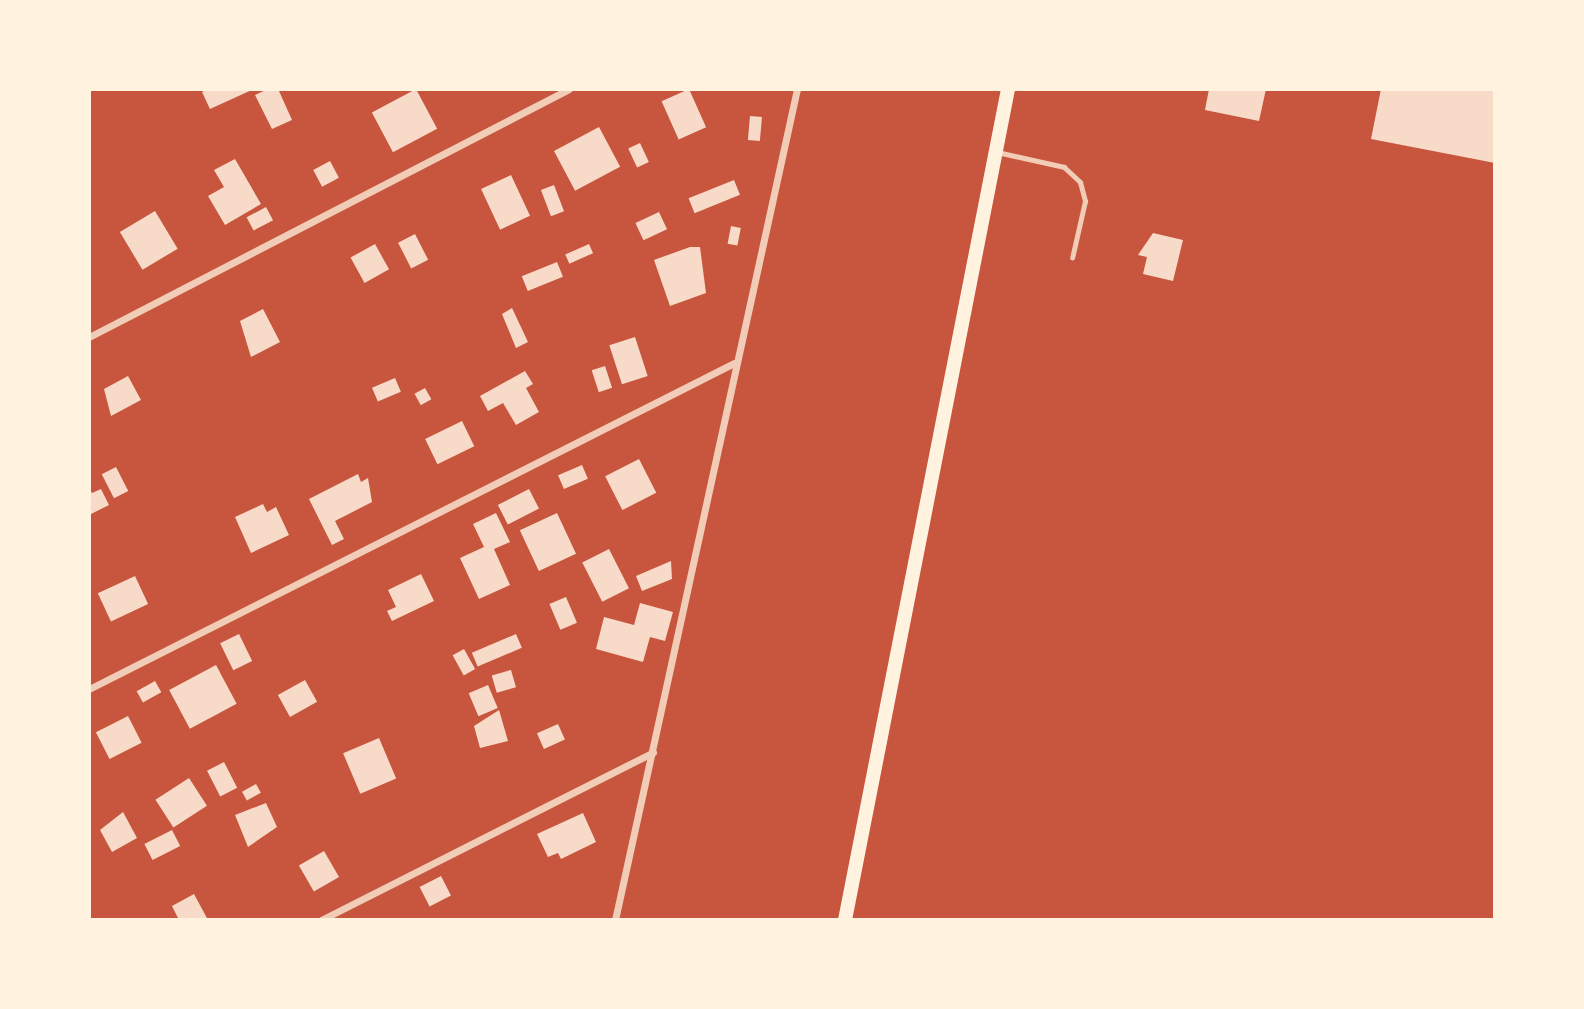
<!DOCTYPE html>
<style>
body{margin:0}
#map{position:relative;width:1584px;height:1009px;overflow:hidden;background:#c8553d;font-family:"Golos Text",sans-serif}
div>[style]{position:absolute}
.building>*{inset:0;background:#f7dbc8;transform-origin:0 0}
.service>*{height:5px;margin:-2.5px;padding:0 2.5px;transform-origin:2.5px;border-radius:2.5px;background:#f1ccb7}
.minor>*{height:7px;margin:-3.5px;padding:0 3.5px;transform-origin:3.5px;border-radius:3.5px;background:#f1ccb7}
.secondary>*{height:14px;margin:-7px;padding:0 7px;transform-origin:7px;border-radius:7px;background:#fff3e0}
span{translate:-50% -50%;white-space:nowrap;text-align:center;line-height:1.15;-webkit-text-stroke:6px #fff3e0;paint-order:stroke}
.frame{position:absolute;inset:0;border:91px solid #fff3e0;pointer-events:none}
</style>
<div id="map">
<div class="building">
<div style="clip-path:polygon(208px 89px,254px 89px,210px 109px,202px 92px)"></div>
<div style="clip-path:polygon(268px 89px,279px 91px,292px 120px,272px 129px,255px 95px)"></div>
<div style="left:416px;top:89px;width:45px;height:50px;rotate:62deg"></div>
<div style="left:689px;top:89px;width:42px;height:30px;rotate:66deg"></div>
<div style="clip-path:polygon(1209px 89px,1266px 89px,1259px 121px,1205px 110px)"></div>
<div style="clip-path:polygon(1381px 89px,1495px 89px,1495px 163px,1371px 139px)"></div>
<div style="left:750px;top:116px;width:12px;height:24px;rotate:5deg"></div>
<div style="left:599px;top:127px;width:45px;height:51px;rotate:62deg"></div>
<div style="left:640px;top:143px;width:21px;height:13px;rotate:65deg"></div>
<div style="clip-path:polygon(235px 159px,261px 204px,225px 225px,208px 196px,224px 187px,214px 170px)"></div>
<div style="left:330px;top:161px;width:19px;height:19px;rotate:62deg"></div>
<div style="left:511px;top:175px;width:45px;height:33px;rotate:65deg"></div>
<div style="left:734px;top:180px;width:16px;height:49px;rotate:68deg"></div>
<div style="left:554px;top:185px;width:28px;height:14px;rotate:69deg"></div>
<div style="left:266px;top:207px;width:15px;height:22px;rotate:62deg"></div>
<div style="left:155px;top:211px;width:44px;height:41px;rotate:59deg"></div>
<div style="left:659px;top:212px;width:19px;height:26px;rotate:65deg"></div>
<div style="left:731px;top:226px;width:10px;height:18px;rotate:11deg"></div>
<div style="clip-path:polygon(1153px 233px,1183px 240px,1173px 281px,1143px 274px,1147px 257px,1138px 255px)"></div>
<div style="left:415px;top:234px;width:29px;height:19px;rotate:63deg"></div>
<div style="left:375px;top:244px;width:29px;height:28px;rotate:61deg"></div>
<div style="left:589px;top:244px;width:10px;height:26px;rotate:66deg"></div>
<div style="clip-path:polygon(690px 247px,700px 247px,706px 293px,670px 306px,654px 260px)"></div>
<div style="left:557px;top:262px;width:16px;height:38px;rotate:68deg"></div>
<div style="clip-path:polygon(512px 308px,528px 342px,516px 348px,502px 314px)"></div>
<div style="clip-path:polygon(263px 309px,280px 342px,251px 357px,240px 321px)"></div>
<div style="left:635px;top:337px;width:41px;height:27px;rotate:72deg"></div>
<div style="left:605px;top:366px;width:23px;height:14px;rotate:72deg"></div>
<div style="clip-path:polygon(525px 371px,533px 384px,526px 388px,539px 412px,516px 425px,503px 403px,488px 411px,480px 396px)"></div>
<div style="clip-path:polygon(128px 376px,141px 400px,111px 416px,104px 389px)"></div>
<div style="left:395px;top:378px;width:15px;height:25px;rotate:67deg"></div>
<div style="left:425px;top:388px;width:13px;height:12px;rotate:61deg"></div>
<div style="left:462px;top:421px;width:28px;height:41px;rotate:64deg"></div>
<div style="left:639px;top:459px;width:38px;height:38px;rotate:63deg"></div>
<div style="left:582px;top:465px;width:15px;height:26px;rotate:67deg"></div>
<div style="left:116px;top:467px;width:27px;height:16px;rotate:63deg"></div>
<div style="clip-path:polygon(358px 474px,361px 482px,368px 478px,372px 502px,335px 521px,344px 539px,332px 545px,309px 499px)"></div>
<div style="clip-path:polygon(89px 488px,92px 493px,101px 489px,109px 505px,89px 515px)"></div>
<div style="left:529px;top:489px;width:22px;height:35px;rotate:63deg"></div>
<div style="clip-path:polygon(263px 504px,267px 512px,276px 507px,289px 535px,251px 553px,235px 517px)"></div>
<div style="clip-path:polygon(496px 513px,510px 542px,494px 549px,510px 585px,479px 599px,460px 558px,484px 547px,473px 524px)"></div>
<div style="left:557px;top:513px;width:45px;height:41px;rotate:65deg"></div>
<div style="left:609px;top:549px;width:44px;height:30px;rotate:63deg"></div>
<div style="clip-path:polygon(671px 561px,672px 579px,642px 591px,636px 576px)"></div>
<div style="clip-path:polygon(421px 574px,434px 601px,392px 621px,387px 611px,396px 607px,388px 590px)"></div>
<div style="left:135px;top:576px;width:31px;height:41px;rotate:65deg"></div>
<div style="left:566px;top:597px;width:28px;height:18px;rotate:67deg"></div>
<div style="clip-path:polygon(640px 603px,673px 612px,665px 641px,650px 637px,643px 662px,596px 649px,604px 617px,634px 625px)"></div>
<div style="left:239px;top:634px;width:30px;height:21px;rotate:64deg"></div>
<div style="left:516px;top:634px;width:15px;height:48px;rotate:67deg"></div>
<div style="left:464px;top:649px;width:23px;height:13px;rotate:61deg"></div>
<div style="left:216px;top:665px;width:44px;height:53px;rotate:62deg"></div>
<div style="left:511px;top:670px;width:18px;height:20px;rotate:74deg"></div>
<div style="left:305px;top:680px;width:25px;height:31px;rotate:61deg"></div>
<div style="left:155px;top:681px;width:13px;height:21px;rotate:61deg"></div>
<div style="left:488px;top:685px;width:25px;height:21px;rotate:67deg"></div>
<div style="clip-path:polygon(499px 710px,508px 741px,480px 748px,474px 726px)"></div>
<div style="left:128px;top:716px;width:30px;height:36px;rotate:63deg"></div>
<div style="left:558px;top:724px;width:17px;height:23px;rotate:66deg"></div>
<div style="left:379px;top:738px;width:44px;height:39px;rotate:67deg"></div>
<div style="left:224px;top:762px;width:29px;height:19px;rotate:63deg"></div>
<div style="left:189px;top:778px;width:33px;height:40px;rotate:57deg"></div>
<div style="left:256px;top:784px;width:10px;height:16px;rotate:61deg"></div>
<div style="clip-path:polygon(266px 803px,277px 827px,248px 847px,235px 815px)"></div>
<div style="clip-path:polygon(123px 812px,137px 838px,112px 852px,100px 830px)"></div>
<div style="clip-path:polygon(583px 813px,596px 842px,561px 859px,558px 853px,548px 857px,537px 834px)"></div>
<div style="left:172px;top:830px;width:18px;height:31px;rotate:63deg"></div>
<div style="left:324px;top:851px;width:30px;height:29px;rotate:60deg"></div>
<div style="left:441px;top:876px;width:22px;height:24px;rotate:63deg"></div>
<div style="clip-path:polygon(194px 894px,208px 920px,179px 920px,172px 906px)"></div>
</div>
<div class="service">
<div style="left:997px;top:152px;width:69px;rotate:12.6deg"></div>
<div style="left:1064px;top:167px;width:22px;rotate:43deg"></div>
<div style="left:1080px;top:182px;width:20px;rotate:75deg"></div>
<div style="left:1085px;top:201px;width:58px;rotate:102.8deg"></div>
</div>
<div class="minor">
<div style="left:89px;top:337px;width:540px;rotate:-27.32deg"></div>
<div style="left:89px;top:689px;width:723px;rotate:-26.81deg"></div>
<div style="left:321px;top:920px;width:372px;rotate:-26.8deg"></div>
<div style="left:615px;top:920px;width:851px;rotate:-77.65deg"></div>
</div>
<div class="secondary">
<div style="left:845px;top:920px;width:847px;rotate:-78.9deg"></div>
</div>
<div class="frame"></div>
</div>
